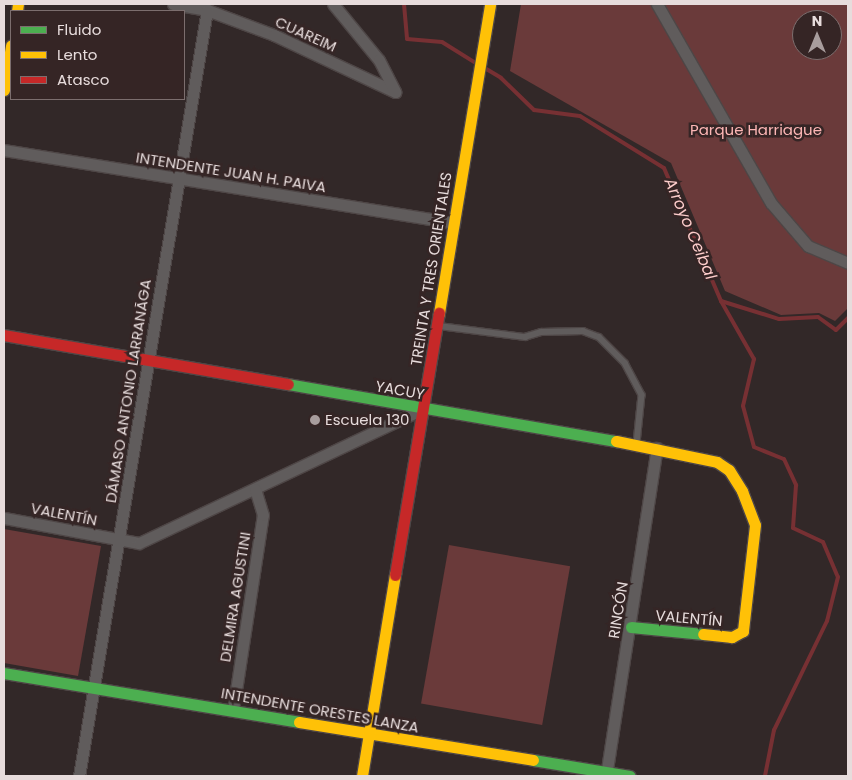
<!DOCTYPE html>
<meta charset="utf-8">
<style>
body{margin:0}
#map{position:relative;width:852px;height:780px;overflow:hidden;background:#322828;font-family:Poppins,sans-serif}
div>[style]{position:absolute}
.green>*{inset:0;background:#6a3a3a;transform-origin:0 0}
.stream>*{height:4px;margin:-2px;padding:0 2px;transform-origin:2px;border-radius:2px;background:#773033}
.roads{filter:drop-shadow(1px 0 #4e4646) drop-shadow(-1px 0 #4e4646) drop-shadow(0 1px #4e4646) drop-shadow(0 -1px #4e4646)}
.lane>*{height:5.5px;margin:-2.75px;padding:0 2.75px;transform-origin:2.75px;border-radius:2.75px;background:#605c5c}
.street>*{height:11px;margin:-5.5px;padding:0 5.5px;transform-origin:5.5px;border-radius:5.5px;background:#605c5c}
.fast>*{height:11px;margin:-5.5px;padding:0 5.5px;transform-origin:5.5px;border-radius:5.5px;background:#4caf50}
.slow>*{height:11px;margin:-5.5px;padding:0 5.5px;transform-origin:5.5px;border-radius:5.5px;background:#ffc107}
.jam>*{height:11px;margin:-5.5px;padding:0 5.5px;transform-origin:5.5px;border-radius:5.5px;background:#c62828}
.dots>*{width:14px;height:14px;translate:-50% -50%;box-sizing:border-box;border:2px solid #352525;border-radius:50%}
span{translate:-50% -50%;white-space:nowrap;text-align:center;line-height:1.15;-webkit-text-stroke:5px #352525;paint-order:stroke}
.street-label{font-size:15px;color:#e7dcdc}
.park-label{font-size:15px;color:#fdb6b5}
.poi-label{font-size:15px;color:#e7dcdc}
.left{translate:0 -50%;text-align:left}
.water-label{font-size:16px;color:#fdcdcb;font-style:italic}
.frame{position:absolute;inset:0;border:5px solid #e7dcdc;pointer-events:none}
.legend{position:absolute;left:10px;top:10px;width:175px;height:90px;box-sizing:border-box;background:#352525;border:1px solid #7c6e6e;margin:0;padding:6px 9px;list-style:none;font-size:15px;color:#e7dcdc}
.legend li{display:flex;align-items:center;gap:10px;height:25px}
.legend b{width:25px;border:1px solid #7c6e6e}
.north{position:absolute;left:792px;top:10px;width:50px;height:50px;box-sizing:border-box;background:#352525;border:1px solid #7c6e6e;border-radius:50%;rotate:0deg;font-size:14px;font-weight:700;line-height:20px;text-align:center;color:#e7dcdc}
.north::after{content:'';display:block;margin:auto;width:18px;height:22px;background:#a89d9d;clip-path:polygon(50% 0,100% 100%,50% 72%,0 100%)}
</style>
<div id="map">
<div class="green">
<div style="clip-path:polygon(evenodd,521px 4px,848px 4px,848px 308px,835px 321px,819px 313px,781px 315px,725px 291px,671px 163px,510px 71px,521px 4px,802px 20px,832px 20px,832px 50px,802px 50px,802px 20px)"></div>
<div style="clip-path:polygon(4px 529px,101px 546px,78px 676px,4px 663px)"></div>
<div style="left:449px;top:545px;width:123px;height:161px;rotate:10deg"></div>
</div>
<div class="stream">
<div style="left:404px;top:4px;width:35px;rotate:85deg"></div>
<div style="left:407px;top:39px;width:35px;rotate:5deg"></div>
<div style="left:442px;top:42px;width:39px;rotate:32deg"></div>
<div style="left:483px;top:67px;width:21px;rotate:31deg"></div>
<div style="left:501px;top:78px;width:46px;rotate:44.1deg"></div>
<div style="left:534px;top:110px;width:46px;rotate:7.4deg"></div>
<div style="left:580px;top:116px;width:99px;rotate:31.8deg"></div>
<div style="left:664px;top:168px;width:145px;rotate:66.8deg"></div>
<div style="left:721px;top:301px;width:61px;rotate:17.2deg"></div>
<div style="left:779px;top:319px;width:39px;rotate:-3deg"></div>
<div style="left:818px;top:317px;width:22px;rotate:36deg"></div>
<div style="left:836px;top:330px;width:17px;rotate:-45deg"></div>
<div style="left:721px;top:301px;width:67px;rotate:60.4deg"></div>
<div style="left:754px;top:359px;width:48px;rotate:103.2deg"></div>
<div style="left:743px;top:406px;width:42px;rotate:75deg"></div>
<div style="left:754px;top:447px;width:32px;rotate:22deg"></div>
<div style="left:784px;top:459px;width:29px;rotate:65deg"></div>
<div style="left:796px;top:485px;width:43px;rotate:94deg"></div>
<div style="left:793px;top:528px;width:33px;rotate:25deg"></div>
<div style="left:823px;top:542px;width:38px;rotate:67deg"></div>
<div style="left:838px;top:577px;width:45px;rotate:104deg"></div>
<div style="left:827px;top:621px;width:121px;rotate:115.9deg"></div>
<div style="left:774px;top:730px;width:47px;rotate:101.1deg"></div>
</div>
<div class="roads">
<div class="lane">
<div style="left:439px;top:326px;width:87px;rotate:7.3deg"></div>
<div style="left:525px;top:337px;width:17px;rotate:-17deg"></div>
<div style="left:541px;top:332px;width:42px;rotate:-1.4deg"></div>
<div style="left:583px;top:331px;width:17px;rotate:21deg"></div>
<div style="left:599px;top:337px;width:37px;rotate:45deg"></div>
<div style="left:625px;top:363px;width:36px;rotate:62deg"></div>
<div style="left:642px;top:395px;width:48px;rotate:95.9deg"></div>
</div>
<div class="street">
<div style="left:173px;top:4px;width:35px;rotate:10deg"></div>
<div style="left:207px;top:10px;width:72px;rotate:20.5deg"></div>
<div style="left:274px;top:35px;width:134px;rotate:25.2deg"></div>
<div style="left:333px;top:4px;width:72px;rotate:50.6deg"></div>
<div style="left:379px;top:60px;width:36px;rotate:63deg"></div>
<div style="left:657px;top:4px;width:229px;rotate:60.2deg"></div>
<div style="left:771px;top:203px;width:57px;rotate:49.3deg"></div>
<div style="left:808px;top:246px;width:43px;rotate:23deg"></div>
<div style="left:4px;top:150px;width:456px;rotate:9.2deg"></div>
<div style="left:4px;top:518px;width:137px;rotate:10.5deg"></div>
<div style="left:139px;top:543px;width:314px;rotate:-25.3deg"></div>
<div style="left:233px;top:710px;width:197px;rotate:-81.3deg"></div>
<div style="left:263px;top:515px;width:27px;rotate:-107deg"></div>
<div style="left:79px;top:776px;width:777px;rotate:-80.51deg"></div>
<div style="left:606px;top:776px;width:332px;rotate:-81.2deg"></div>
</div>
<div class="fast">
<div style="left:288px;top:384px;width:333px;rotate:9.9deg"></div>
<div style="left:631px;top:627px;width:72px;rotate:5.6deg"></div>
<div style="left:4px;top:673px;width:299px;rotate:9.4deg"></div>
<div style="left:533px;top:760px;width:98px;rotate:9.4deg"></div>
</div>
<div class="slow">
<div style="left:17px;top:11px;width:7px;rotate:-82deg"></div>
<div style="left:4px;top:90px;width:45px;rotate:-81deg"></div>
<div style="left:439px;top:313px;width:313px;rotate:-80.6deg"></div>
<div style="left:616px;top:441px;width:103px;rotate:11.7deg"></div>
<div style="left:717px;top:462px;width:14px;rotate:34deg"></div>
<div style="left:729px;top:470px;width:25px;rotate:58deg"></div>
<div style="left:742px;top:491px;width:36px;rotate:69deg"></div>
<div style="left:755px;top:525px;width:107px;rotate:96.5deg"></div>
<div style="left:743px;top:631px;width:13px;rotate:151deg"></div>
<div style="left:732px;top:637px;width:29px;rotate:-174deg"></div>
<div style="left:299px;top:722px;width:237px;rotate:9.2deg"></div>
<div style="left:362px;top:776px;width:204px;rotate:-80.7deg"></div>
</div>
<div class="jam">
<div style="left:4px;top:335px;width:288px;rotate:9.8deg"></div>
<div style="left:395px;top:575px;width:266px;rotate:-80.5deg"></div>
</div>
</div>
<div class="dots">
<div style="left:315px;top:420px;background:#a89d9d"></div>
</div>
<div class="street-label">
<span style="left:306px;top:34px;rotate:24deg">CUAREIM</span>
<span style="left:231px;top:172px;rotate:9deg">INTENDENTE JUAN H. PAIVA</span>
<span style="left:431px;top:269px;rotate:-81deg">TREINTA Y TRES ORIENTALES</span>
<span style="left:400px;top:390px;rotate:10deg">YACUY</span>
<span style="left:128px;top:391px;rotate:-81deg">DÁMASO ANTONIO LARRANÃGA</span>
<span style="left:64px;top:514px;rotate:11deg">VALENTÍN</span>
<span style="left:235px;top:597px;rotate:-81deg">DELMIRA AGUSTINI</span>
<span style="left:618px;top:610px;rotate:-81deg">RINCÓN</span>
<span style="left:689px;top:618px;rotate:5deg">VALENTÍN</span>
<span style="left:320px;top:710px;rotate:10deg">INTENDENTE ORESTES LANZA</span>
</div>
<div class="park-label">
<span style="left:756px;top:130px">Parque Harriague</span>
</div>
<div class="poi-label">
<span class="left" style="left:325px;top:420px">Escuela 130</span>
</div>
<div class="water-label">
<span style="left:690px;top:229px;rotate:67deg">Arroyo Ceibal</span>
</div>
<div class="frame"></div>
<ul class="legend">
<li><b style="height:6px;background:#4caf50"></b>Fluido</li>
<li><b style="height:6px;background:#ffc107"></b>Lento</li>
<li><b style="height:6px;background:#c62828"></b>Atasco</li>
</ul>
<div class="north">N</div>
</div>
